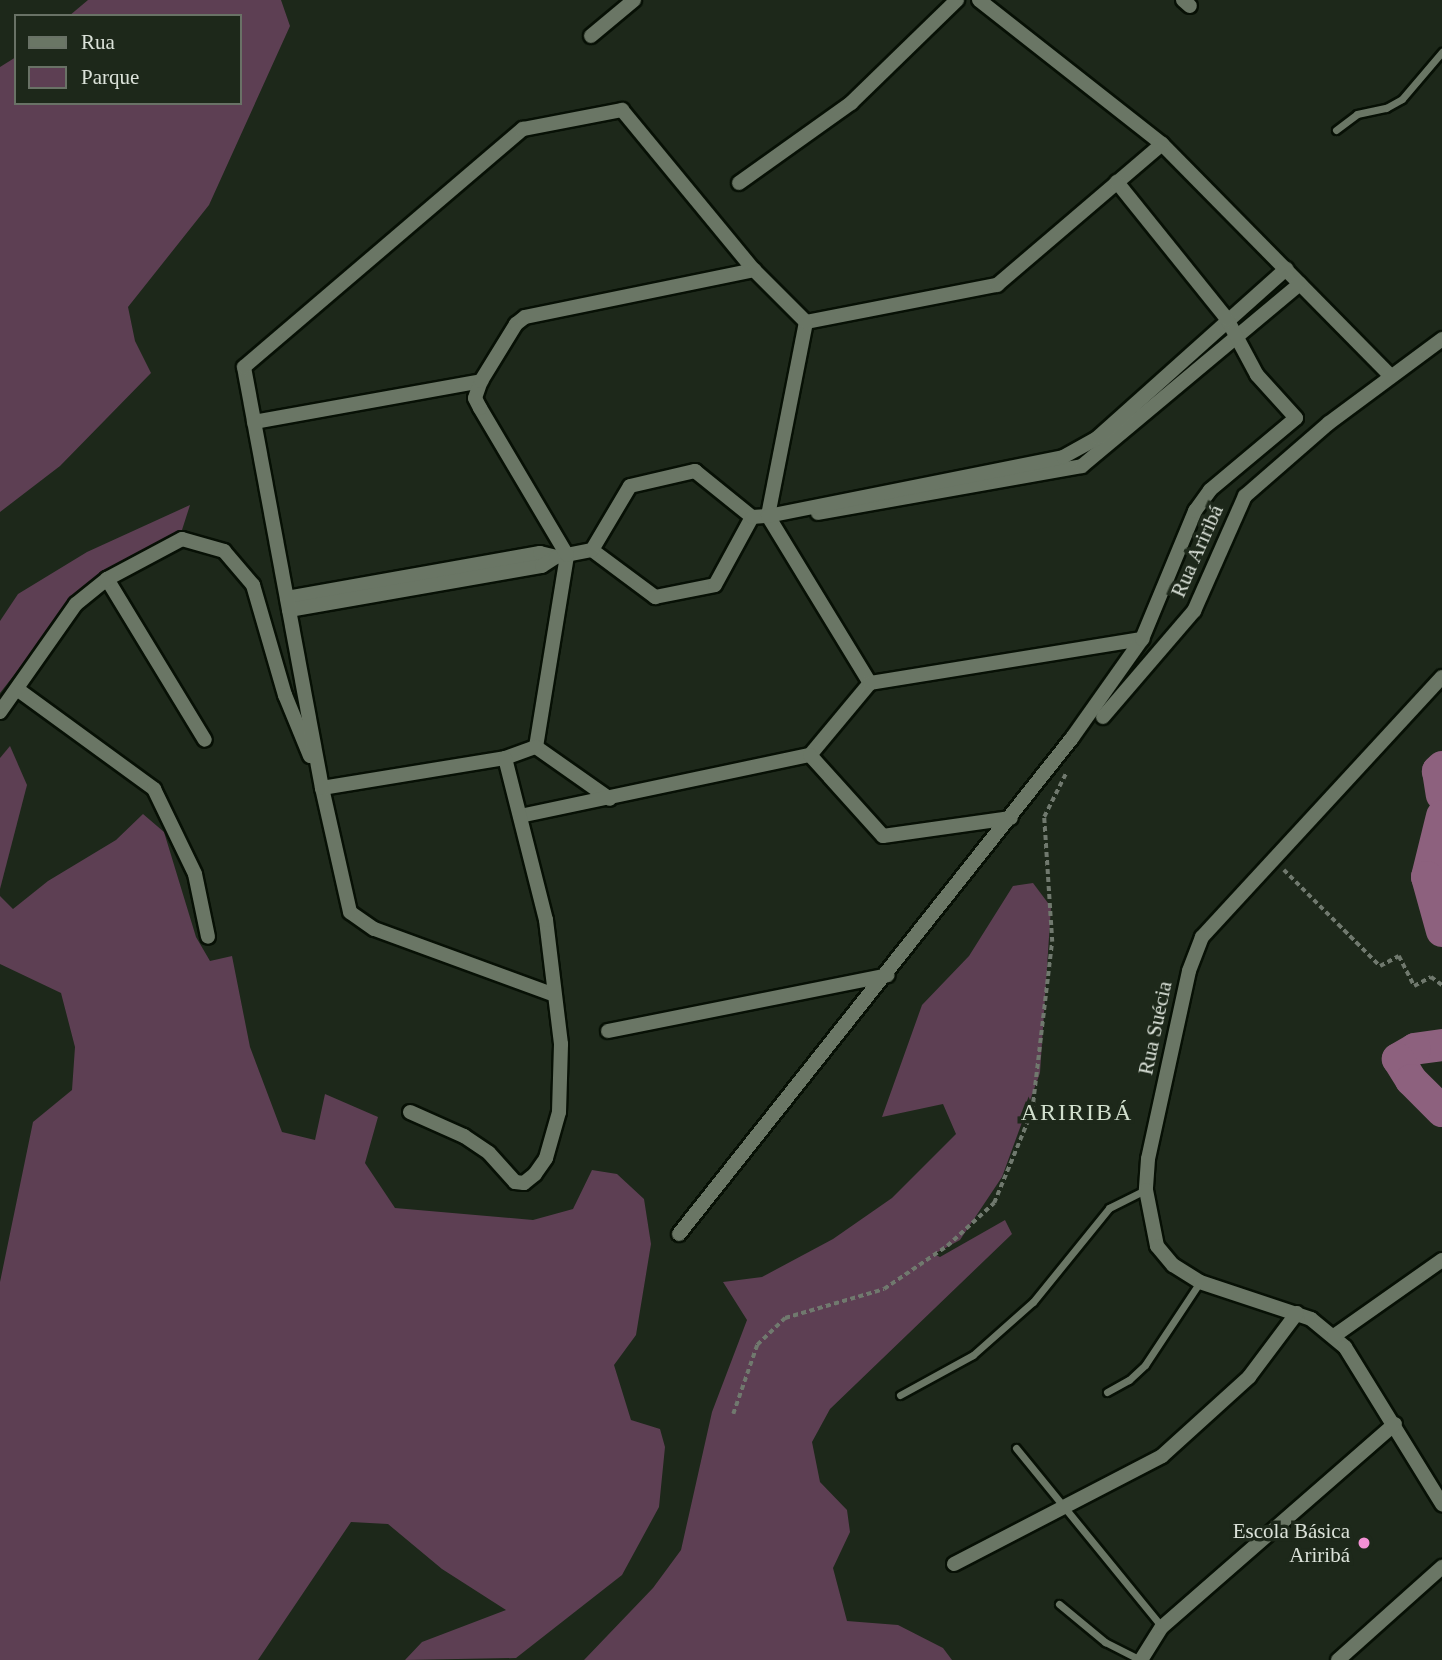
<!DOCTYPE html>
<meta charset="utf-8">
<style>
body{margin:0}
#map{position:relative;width:1442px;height:1660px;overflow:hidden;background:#1d281a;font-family:Georgia,serif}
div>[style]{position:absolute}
.green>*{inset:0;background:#5d3f53}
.river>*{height:32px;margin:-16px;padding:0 16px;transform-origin:16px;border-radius:16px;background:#8d617e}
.path>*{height:3.5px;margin-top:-1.75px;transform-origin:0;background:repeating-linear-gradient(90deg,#70796e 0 5px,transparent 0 8.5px)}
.roads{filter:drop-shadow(2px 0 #071005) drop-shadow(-2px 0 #071005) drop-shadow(0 2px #071005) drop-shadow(0 -2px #071005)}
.lane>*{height:7px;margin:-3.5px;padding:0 3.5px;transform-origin:3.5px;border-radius:3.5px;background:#6a7665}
.street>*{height:14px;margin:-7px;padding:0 7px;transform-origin:7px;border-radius:7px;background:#6a7665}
.dots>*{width:19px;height:19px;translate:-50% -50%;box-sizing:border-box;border:4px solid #1d281a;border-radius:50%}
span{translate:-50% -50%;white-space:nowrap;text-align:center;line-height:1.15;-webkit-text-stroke:7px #1d281a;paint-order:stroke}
.street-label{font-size:21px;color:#dbe2d9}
.poi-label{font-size:21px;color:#dbe2d9}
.right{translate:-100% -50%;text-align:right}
.quarter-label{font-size:24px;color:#d1dfcd;letter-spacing:2px}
.legend{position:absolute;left:14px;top:14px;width:228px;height:91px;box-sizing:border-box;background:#1d281a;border:2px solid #697266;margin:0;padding:9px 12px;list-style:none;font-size:21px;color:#dbe2d9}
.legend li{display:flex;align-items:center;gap:14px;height:35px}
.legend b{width:35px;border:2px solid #697266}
</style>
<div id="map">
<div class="green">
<div style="clip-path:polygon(88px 0,281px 0,290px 26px,209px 205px,128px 307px,135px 341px,151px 373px,60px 466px,0 512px,0 67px,16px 57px,16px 103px,240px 103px,240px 16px,69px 16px)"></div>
<div style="clip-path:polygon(190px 505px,182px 530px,81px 590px,0 693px,0 621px,18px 594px,87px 552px)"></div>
<div style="clip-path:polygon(10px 746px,27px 785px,0 889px,0 758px)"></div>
<div style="clip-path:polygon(143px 814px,164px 832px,196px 937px,210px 961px,232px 956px,250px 1047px,282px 1132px,315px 1140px,325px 1094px,378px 1117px,365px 1163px,395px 1208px,533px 1220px,573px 1209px,592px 1170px,617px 1174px,644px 1199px,651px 1244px,636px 1335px,614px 1365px,631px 1420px,660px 1429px,665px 1447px,659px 1507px,622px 1575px,516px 1658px,405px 1660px,422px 1642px,506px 1610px,442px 1569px,388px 1524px,351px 1522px,258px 1660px,0 1660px,0 1282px,33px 1122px,72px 1090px,75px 1047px,61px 993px,0 964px,0 896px,13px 909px,48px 881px,116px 840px)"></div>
<div style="clip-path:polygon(1033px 883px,1051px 907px,1040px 1073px,1002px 1177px,960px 1240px,934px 1254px,940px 1257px,1005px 1220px,1012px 1234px,830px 1409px,812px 1442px,820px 1482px,847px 1510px,850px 1532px,833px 1568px,847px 1621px,898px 1625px,943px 1648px,952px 1660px,584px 1660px,653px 1588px,681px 1550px,712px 1412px,747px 1320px,723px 1282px,762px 1277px,833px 1239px,892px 1198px,956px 1134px,943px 1104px,882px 1117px,922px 1005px,969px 956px,1013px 886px)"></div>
</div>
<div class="river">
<div style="left:1442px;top:767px;width:6px;rotate:135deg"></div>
<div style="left:1438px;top:771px;width:24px;rotate:81deg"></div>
<div style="left:1442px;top:816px;width:63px;rotate:103.8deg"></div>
<div style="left:1427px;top:877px;width:56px;rotate:74.5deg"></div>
<div style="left:1442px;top:1045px;width:27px;rotate:172deg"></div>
<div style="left:1415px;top:1049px;width:20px;rotate:150deg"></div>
<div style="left:1398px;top:1059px;width:25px;rotate:58deg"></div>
<div style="left:1411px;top:1080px;width:44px;rotate:45deg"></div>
</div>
<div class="path">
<div style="left:1284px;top:870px;width:136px;rotate:45deg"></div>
<div style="left:1380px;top:966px;width:21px;rotate:-28deg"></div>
<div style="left:1399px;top:956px;width:34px;rotate:63deg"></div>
<div style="left:1414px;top:986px;width:19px;rotate:-28deg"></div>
<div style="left:1431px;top:977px;width:14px;rotate:36deg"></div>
<div style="left:733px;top:1414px;width:73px;rotate:-70.8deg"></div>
<div style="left:757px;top:1345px;width:39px;rotate:-44deg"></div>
<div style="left:785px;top:1318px;width:103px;rotate:-16.3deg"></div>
<div style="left:884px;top:1289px;width:76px;rotate:-34.3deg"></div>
<div style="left:947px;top:1246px;width:64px;rotate:-42.5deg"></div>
<div style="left:994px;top:1203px;width:100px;rotate:-67.6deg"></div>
<div style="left:1032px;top:1111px;width:170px;rotate:-83.3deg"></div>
<div style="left:1052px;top:942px;width:125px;rotate:-93.7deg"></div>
<div style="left:1044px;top:817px;width:49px;rotate:-63.4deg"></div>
</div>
<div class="roads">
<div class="lane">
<div style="left:1336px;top:130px;width:26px;rotate:-37deg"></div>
<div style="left:1357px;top:114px;width:30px;rotate:-12deg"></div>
<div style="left:1386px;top:108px;width:18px;rotate:-29deg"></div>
<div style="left:1402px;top:99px;width:62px;rotate:-49.6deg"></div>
<div style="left:1107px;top:1392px;width:25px;rotate:-29deg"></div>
<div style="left:1129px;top:1380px;width:22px;rotate:-43deg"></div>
<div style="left:1145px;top:1365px;width:100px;rotate:-56.5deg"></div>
<div style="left:900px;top:1395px;width:83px;rotate:-28.7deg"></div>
<div style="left:973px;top:1355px;width:80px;rotate:-41.5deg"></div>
<div style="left:1033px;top:1302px;width:121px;rotate:-51deg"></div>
<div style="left:1109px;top:1208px;width:40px;rotate:-26.6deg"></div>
<div style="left:1016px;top:1448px;width:231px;rotate:50.8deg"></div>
<div style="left:1059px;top:1604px;width:60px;rotate:39.6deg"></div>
<div style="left:1105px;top:1642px;width:39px;rotate:27deg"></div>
</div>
<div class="street">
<div style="left:979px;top:0;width:233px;rotate:38.2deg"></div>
<div style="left:1162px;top:144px;width:326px;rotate:45.4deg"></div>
<div style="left:1183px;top:0;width:9px;rotate:41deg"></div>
<div style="left:591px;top:36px;width:56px;rotate:-39.9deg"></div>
<div style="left:739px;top:183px;width:138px;rotate:-35.5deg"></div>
<div style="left:851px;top:103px;width:148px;rotate:-44.2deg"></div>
<div style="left:806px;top:322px;width:198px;rotate:101.1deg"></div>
<div style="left:768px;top:516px;width:196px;rotate:58.6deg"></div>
<div style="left:870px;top:683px;width:94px;rotate:129.8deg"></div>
<div style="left:806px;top:322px;width:195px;rotate:-11deg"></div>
<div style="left:997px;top:285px;width:217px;rotate:-40.5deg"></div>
<div style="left:254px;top:422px;width:231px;rotate:-10.2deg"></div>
<div style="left:818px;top:513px;width:268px;rotate:-10.1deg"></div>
<div style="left:1082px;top:466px;width:284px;rotate:-39.9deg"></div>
<div style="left:592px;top:550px;width:79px;rotate:36.7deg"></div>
<div style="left:655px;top:597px;width:61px;rotate:-11.3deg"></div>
<div style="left:715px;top:585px;width:77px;rotate:-61.4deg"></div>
<div style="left:107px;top:579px;width:188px;rotate:58.7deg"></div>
<div style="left:287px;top:598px;width:257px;rotate:-10.1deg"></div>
<div style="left:540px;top:553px;width:16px;rotate:14deg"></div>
<div style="left:289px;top:610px;width:257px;rotate:-9.9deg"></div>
<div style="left:542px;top:566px;width:17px;rotate:-33deg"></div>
<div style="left:556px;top:557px;width:37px;rotate:-11deg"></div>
<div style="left:592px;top:550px;width:74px;rotate:-59.3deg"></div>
<div style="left:630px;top:486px;width:67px;rotate:-13deg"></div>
<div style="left:695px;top:471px;width:73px;rotate:38.9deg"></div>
<div style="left:752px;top:517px;width:16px;rotate:-4deg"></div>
<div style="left:768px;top:516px;width:301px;rotate:-11.3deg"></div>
<div style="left:1063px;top:457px;width:39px;rotate:-29deg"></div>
<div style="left:1097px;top:438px;width:254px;rotate:-41.8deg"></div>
<div style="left:1442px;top:677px;width:354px;rotate:132.7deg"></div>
<div style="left:1202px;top:937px;width:36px;rotate:111deg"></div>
<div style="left:1189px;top:971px;width:192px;rotate:102.3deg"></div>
<div style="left:1148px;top:1159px;width:31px;rotate:94deg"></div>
<div style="left:1146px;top:1190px;width:57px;rotate:78.9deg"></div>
<div style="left:1157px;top:1246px;width:25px;rotate:50deg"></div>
<div style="left:1173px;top:1265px;width:32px;rotate:32deg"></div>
<div style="left:1200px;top:1282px;width:117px;rotate:18.4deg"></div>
<div style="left:1311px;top:1319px;width:44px;rotate:39.5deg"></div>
<div style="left:1345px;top:1347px;width:185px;rotate:58.3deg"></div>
<div style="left:870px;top:683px;width:276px;rotate:-9.2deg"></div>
<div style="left:17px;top:689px;width:170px;rotate:36.1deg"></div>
<div style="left:154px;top:789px;width:94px;rotate:64.2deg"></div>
<div style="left:195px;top:874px;width:64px;rotate:78.3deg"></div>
<div style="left:0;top:712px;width:132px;rotate:-54.9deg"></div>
<div style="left:76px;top:604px;width:40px;rotate:-39deg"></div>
<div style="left:107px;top:579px;width:85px;rotate:-28.1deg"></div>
<div style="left:182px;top:539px;width:44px;rotate:15.9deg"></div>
<div style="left:224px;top:551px;width:45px;rotate:49.5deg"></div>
<div style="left:253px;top:585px;width:115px;rotate:73.8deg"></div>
<div style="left:285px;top:695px;width:66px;rotate:67.7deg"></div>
<div style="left:1103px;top:717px;width:140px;rotate:-49.4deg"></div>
<div style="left:1194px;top:611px;width:126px;rotate:-66.1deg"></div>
<div style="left:1245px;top:496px;width:111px;rotate:-41deg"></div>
<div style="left:1329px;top:423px;width:141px;rotate:-36.6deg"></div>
<div style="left:536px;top:747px;width:194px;rotate:-80.8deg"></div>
<div style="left:567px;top:555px;width:171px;rotate:-120.6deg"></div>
<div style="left:480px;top:408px;width:11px;rotate:-117deg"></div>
<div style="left:475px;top:398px;width:18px;rotate:-71deg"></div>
<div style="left:481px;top:381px;width:67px;rotate:-58.4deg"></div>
<div style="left:516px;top:324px;width:11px;rotate:-38deg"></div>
<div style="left:525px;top:317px;width:234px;rotate:-11.6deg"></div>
<div style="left:322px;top:788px;width:185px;rotate:-9.3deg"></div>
<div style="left:505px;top:758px;width:33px;rotate:-20deg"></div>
<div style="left:536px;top:747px;width:90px;rotate:35.1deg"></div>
<div style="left:520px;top:816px;width:296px;rotate:-11.9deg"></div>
<div style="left:810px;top:755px;width:109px;rotate:48deg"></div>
<div style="left:883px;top:836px;width:129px;rotate:-8deg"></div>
<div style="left:552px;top:994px;width:189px;rotate:-159.9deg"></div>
<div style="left:374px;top:929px;width:29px;rotate:-145deg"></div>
<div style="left:350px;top:912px;width:127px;rotate:-102.7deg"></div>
<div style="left:322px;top:788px;width:428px;rotate:-100.5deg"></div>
<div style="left:244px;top:367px;width:367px;rotate:-40.5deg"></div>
<div style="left:523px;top:129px;width:101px;rotate:-10.9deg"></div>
<div style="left:622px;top:110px;width:207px;rotate:50.5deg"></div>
<div style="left:754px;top:270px;width:74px;rotate:45deg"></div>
<div style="left:608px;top:1031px;width:285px;rotate:-11.3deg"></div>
<div style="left:410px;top:1112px;width:59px;rotate:24deg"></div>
<div style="left:464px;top:1136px;width:30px;rotate:34deg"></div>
<div style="left:489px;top:1153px;width:39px;rotate:48deg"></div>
<div style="left:515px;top:1182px;width:9px;rotate:6deg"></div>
<div style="left:524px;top:1183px;width:14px;rotate:-39deg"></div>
<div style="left:535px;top:1174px;width:19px;rotate:-55deg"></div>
<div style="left:546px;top:1158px;width:48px;rotate:-74.2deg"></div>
<div style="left:559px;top:1112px;width:68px;rotate:-88.3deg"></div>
<div style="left:561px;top:1044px;width:125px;rotate:-96.9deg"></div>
<div style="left:546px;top:920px;width:167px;rotate:-104.2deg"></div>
<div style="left:679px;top:1234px;width:633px;rotate:-51.61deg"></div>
<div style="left:1072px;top:738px;width:121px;rotate:-54.7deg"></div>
<div style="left:1142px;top:639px;width:139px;rotate:-67.5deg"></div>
<div style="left:1195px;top:511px;width:26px;rotate:-54deg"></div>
<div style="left:1210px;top:490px;width:112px;rotate:-39.9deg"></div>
<div style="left:1296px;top:418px;width:58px;rotate:-132.2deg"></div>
<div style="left:1257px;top:375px;width:64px;rotate:-118.2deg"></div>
<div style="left:1227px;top:319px;width:176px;rotate:-128.8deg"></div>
<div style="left:1334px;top:1336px;width:132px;rotate:-35.1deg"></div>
<div style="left:954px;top:1564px;width:234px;rotate:-27.4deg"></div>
<div style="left:1162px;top:1456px;width:118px;rotate:-42.2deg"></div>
<div style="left:1249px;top:1377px;width:80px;rotate:-53.1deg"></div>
<div style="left:1141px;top:1660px;width:39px;rotate:-58deg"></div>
<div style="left:1162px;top:1627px;width:309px;rotate:-41.1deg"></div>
<div style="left:1338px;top:1660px;width:140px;rotate:-41.8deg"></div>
</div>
</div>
<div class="dots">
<div style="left:1364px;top:1543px;background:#f391d5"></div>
</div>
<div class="street-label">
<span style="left:1197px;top:551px;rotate:-66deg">Rua Ariribá</span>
<span style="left:1155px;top:1028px;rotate:-78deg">Rua Suécia</span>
</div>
<div class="poi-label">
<span class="right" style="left:1350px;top:1543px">Escola Básica<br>Ariribá</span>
</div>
<div class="quarter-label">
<span style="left:1077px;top:1113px">ARIRIBÁ</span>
</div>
<ul class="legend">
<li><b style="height:9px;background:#6a7665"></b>Rua</li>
<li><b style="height:19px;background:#5d3f53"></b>Parque</li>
</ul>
</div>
